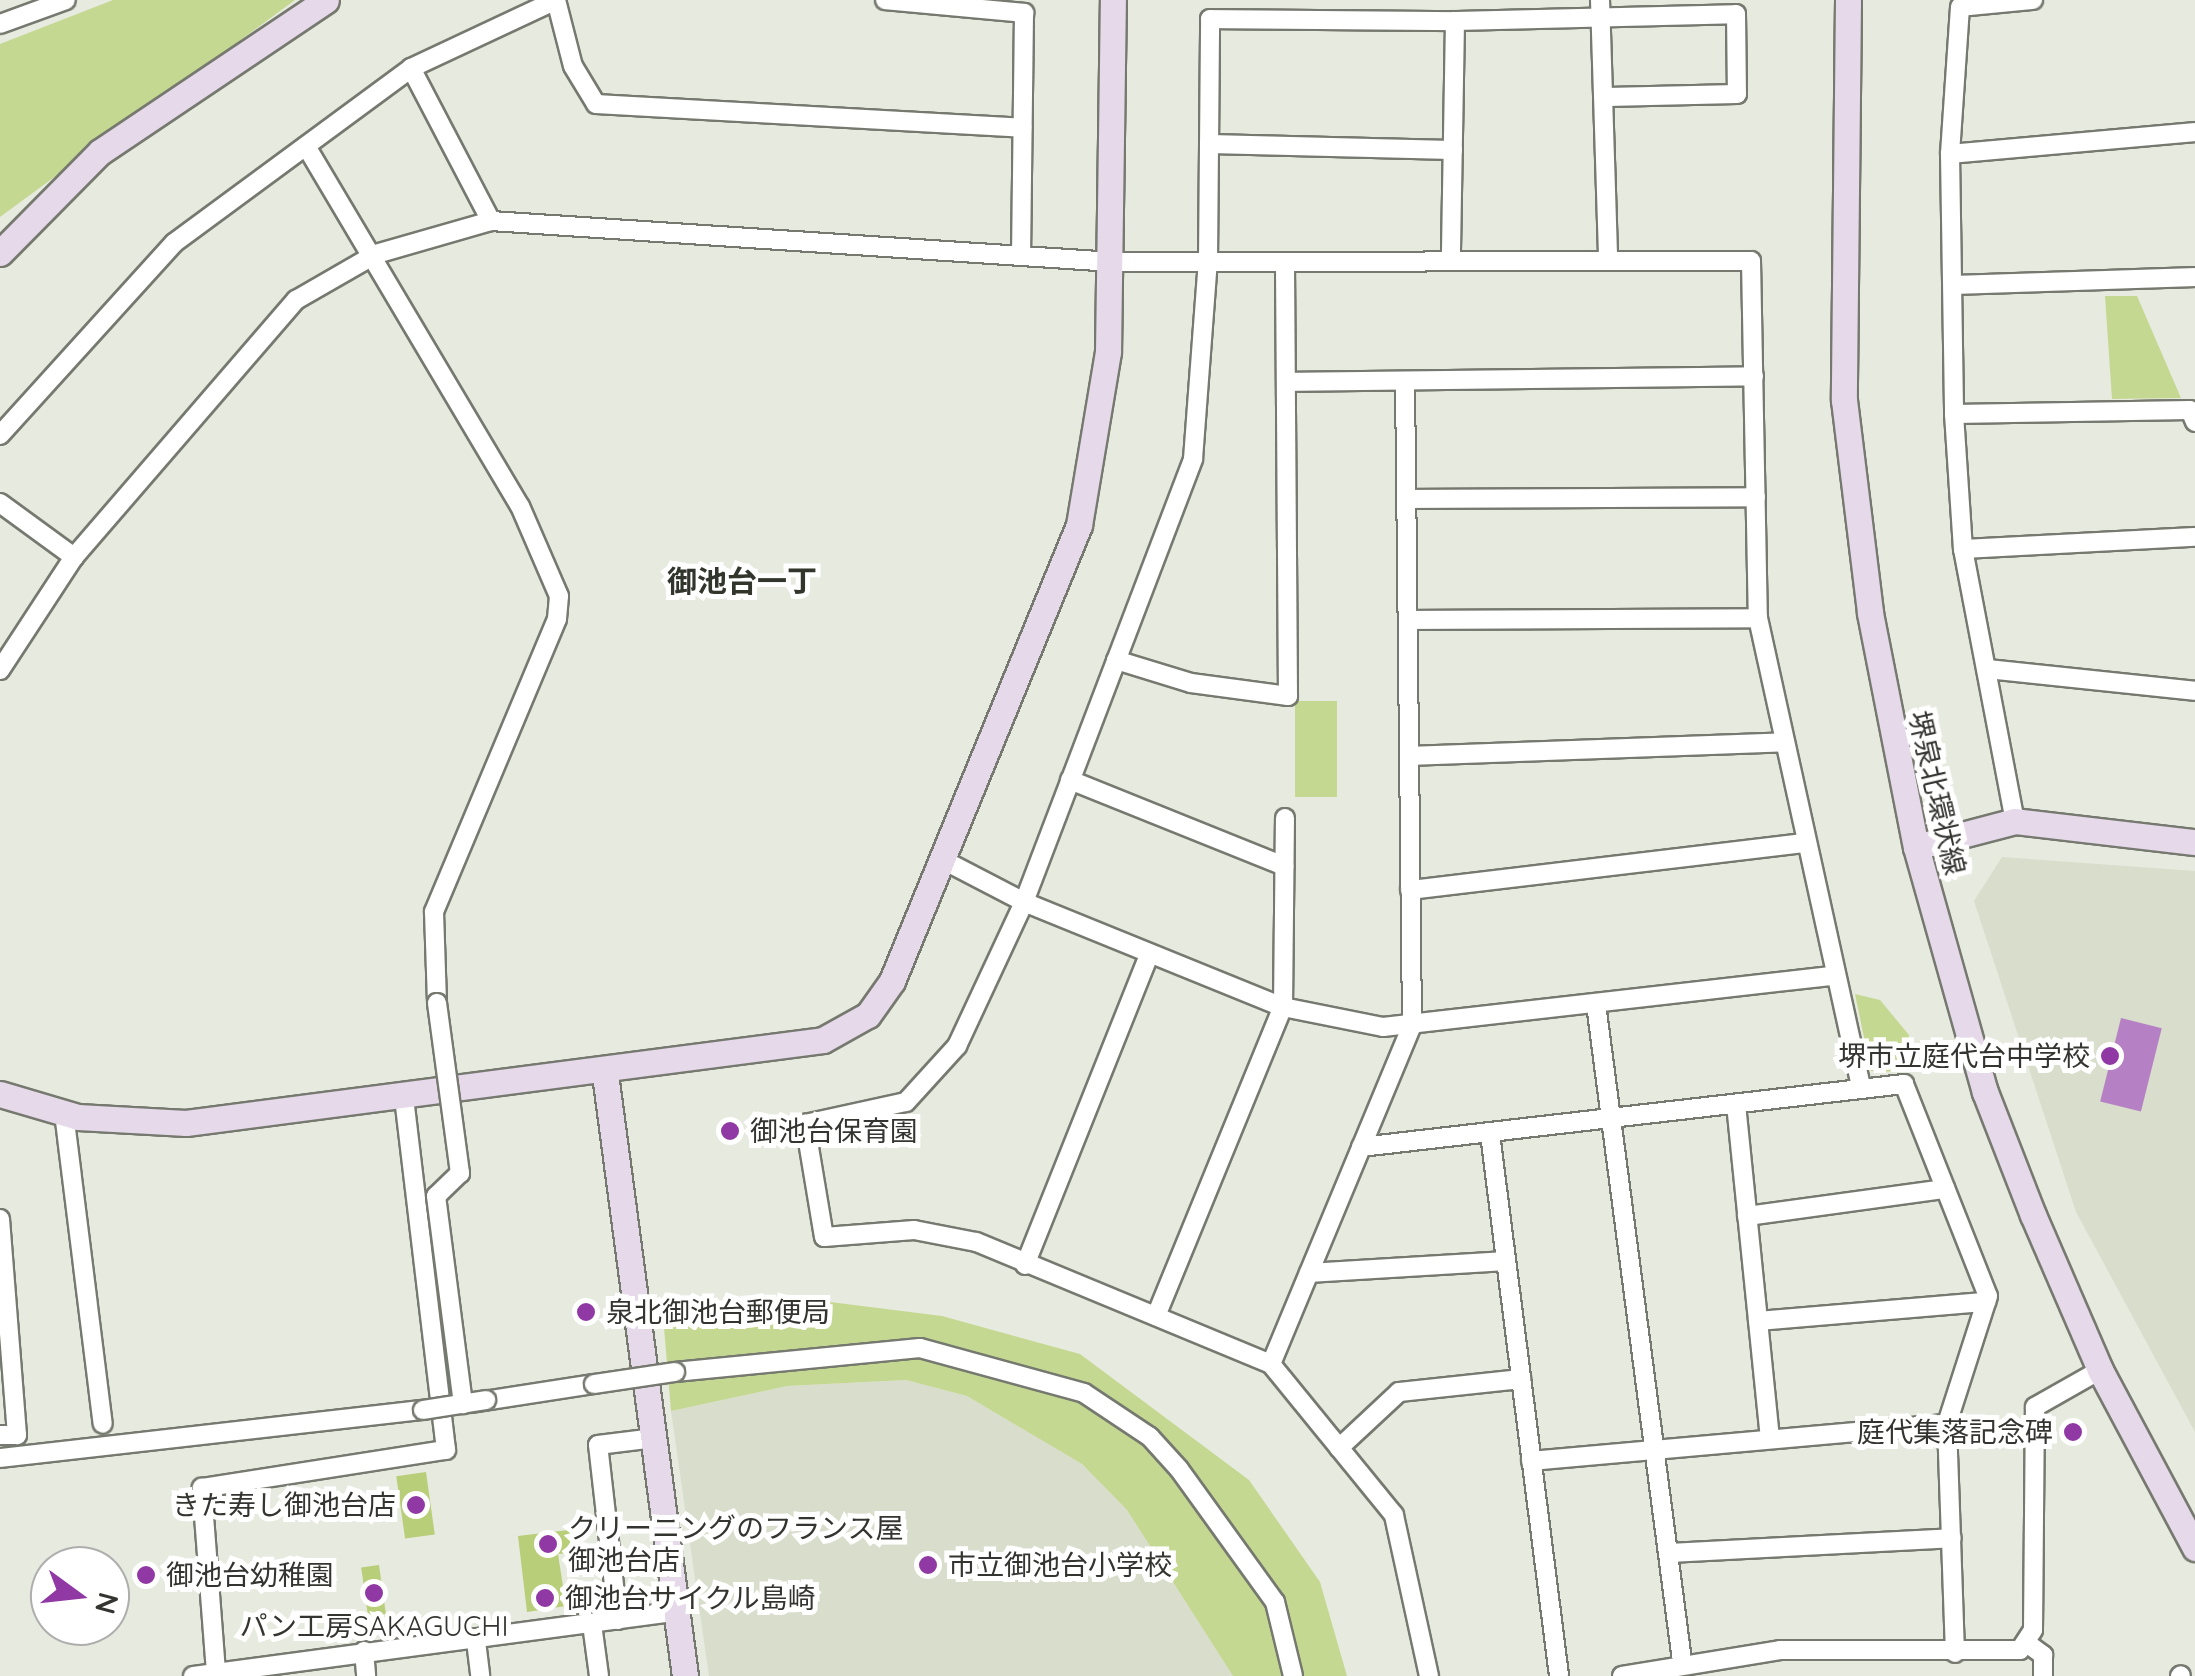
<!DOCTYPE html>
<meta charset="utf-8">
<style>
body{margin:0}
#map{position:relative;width:2195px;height:1676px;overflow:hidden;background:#e7eadf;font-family:Quicksand,"Noto Sans JP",sans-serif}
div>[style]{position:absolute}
.built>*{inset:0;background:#d8ddcc}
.green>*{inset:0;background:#c5d892;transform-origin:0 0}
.water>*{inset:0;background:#b680c4;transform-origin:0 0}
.building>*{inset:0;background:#b8ce78;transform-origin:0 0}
.roads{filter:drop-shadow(2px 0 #76796f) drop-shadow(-2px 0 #76796f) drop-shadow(0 2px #76796f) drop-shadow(0 -2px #76796f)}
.street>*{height:18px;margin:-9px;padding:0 9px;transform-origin:9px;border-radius:9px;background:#fff}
.secondary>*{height:25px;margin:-12.5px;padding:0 12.5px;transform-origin:12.5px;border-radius:12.5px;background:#e6d9ea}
.bridges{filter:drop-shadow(2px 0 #76796f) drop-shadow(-2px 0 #76796f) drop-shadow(0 2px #76796f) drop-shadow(0 -2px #76796f)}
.street-bridge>*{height:18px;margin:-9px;padding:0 9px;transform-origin:9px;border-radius:9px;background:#fff}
.dots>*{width:28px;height:28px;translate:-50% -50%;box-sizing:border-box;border:5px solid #fff;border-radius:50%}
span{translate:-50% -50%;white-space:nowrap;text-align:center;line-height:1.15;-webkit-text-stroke:10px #fff;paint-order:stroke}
.street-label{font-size:28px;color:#343531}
.poi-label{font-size:28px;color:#343531}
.right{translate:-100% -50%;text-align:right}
.left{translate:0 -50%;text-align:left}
.neighbourhood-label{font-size:30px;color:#32352c;font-weight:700}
.north{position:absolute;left:30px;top:1546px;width:100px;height:100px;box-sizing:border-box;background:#fff;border:2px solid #aeaead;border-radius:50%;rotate:105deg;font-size:28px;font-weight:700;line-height:40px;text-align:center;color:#343531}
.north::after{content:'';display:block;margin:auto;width:35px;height:45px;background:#9039a5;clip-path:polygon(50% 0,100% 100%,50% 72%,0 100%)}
</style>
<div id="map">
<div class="built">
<div style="clip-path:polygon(2002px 857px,2195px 871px,2195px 1432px,2076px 1212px,1974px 901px)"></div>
<div style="clip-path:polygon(906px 1380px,967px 1396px,1082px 1464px,1127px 1510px,1233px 1676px,709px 1676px,671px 1411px,787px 1386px)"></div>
</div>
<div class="green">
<div style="clip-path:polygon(113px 0,295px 0,0 217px,0 44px)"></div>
<div style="clip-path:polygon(2105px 296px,2137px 296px,2181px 398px,2112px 399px)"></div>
<div style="left:1295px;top:701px;width:42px;height:96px"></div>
<div style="clip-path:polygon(1855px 994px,1880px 1000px,1909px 1035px,1905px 1072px,1871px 1071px)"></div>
<div style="clip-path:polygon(814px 1300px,942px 1316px,1080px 1354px,1249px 1480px,1320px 1582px,1347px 1676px,1233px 1676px,1127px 1510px,1082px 1464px,967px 1396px,906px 1380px,787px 1386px,671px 1411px,663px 1315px)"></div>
</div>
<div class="water">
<div style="left:2121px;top:1018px;width:42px;height:86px;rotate:14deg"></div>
</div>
<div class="building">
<div style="left:426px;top:1472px;width:63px;height:30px;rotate:82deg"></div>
<div style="clip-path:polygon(577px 1529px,579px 1552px,558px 1554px,566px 1606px,527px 1612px,518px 1536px)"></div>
<div style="left:379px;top:1565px;width:53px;height:18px;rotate:82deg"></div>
</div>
<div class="roads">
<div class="street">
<div style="left:556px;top:0;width:68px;rotate:75.6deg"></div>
<div style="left:573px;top:66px;width:44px;rotate:58.8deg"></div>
<div style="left:596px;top:104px;width:427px;rotate:3.2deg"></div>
<div style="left:885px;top:0;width:140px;rotate:5.3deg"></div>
<div style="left:1024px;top:13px;width:242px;rotate:90.7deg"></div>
<div style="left:1600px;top:0;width:259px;rotate:88.2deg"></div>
<div style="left:2033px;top:0;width:73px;rotate:174.5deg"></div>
<div style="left:1960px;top:7px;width:147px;rotate:93.9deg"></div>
<div style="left:1950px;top:154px;width:260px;rotate:89.1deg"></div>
<div style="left:1954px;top:414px;width:236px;rotate:-1deg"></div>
<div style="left:2190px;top:410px;width:13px;rotate:67deg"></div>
<div style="left:1455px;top:21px;width:281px;rotate:-1.4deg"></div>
<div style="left:1736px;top:14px;width:80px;rotate:89.3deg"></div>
<div style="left:1737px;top:94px;width:130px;rotate:178.7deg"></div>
<div style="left:0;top:24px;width:70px;rotate:-20deg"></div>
<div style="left:411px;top:68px;width:173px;rotate:62.4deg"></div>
<div style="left:1209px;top:144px;width:244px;rotate:1.4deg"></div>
<div style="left:306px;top:146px;width:419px;rotate:59.3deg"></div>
<div style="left:520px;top:506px;width:98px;rotate:66.6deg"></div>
<div style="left:559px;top:596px;width:23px;rotate:95deg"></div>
<div style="left:557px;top:619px;width:318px;rotate:112.8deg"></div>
<div style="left:434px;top:912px;width:91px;rotate:88.1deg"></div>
<div style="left:1950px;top:154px;width:246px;rotate:-5.1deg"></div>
<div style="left:1955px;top:285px;width:240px;rotate:-1.9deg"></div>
<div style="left:1287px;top:382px;width:467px;rotate:-0.7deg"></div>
<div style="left:1954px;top:414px;width:135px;rotate:86.2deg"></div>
<div style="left:1963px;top:549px;width:277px;rotate:79.2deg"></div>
<div style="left:0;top:435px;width:259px;rotate:-47.8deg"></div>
<div style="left:174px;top:243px;width:295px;rotate:-36.4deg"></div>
<div style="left:411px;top:68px;width:160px;rotate:-25.1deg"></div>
<div style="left:1408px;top:499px;width:348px;rotate:-0.3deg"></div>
<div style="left:0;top:503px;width:92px;rotate:36.1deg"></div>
<div style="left:1963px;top:549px;width:232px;rotate:-3deg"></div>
<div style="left:1409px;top:620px;width:349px;rotate:-0.3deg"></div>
<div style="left:1116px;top:660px;width:78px;rotate:17deg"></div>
<div style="left:1191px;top:683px;width:98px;rotate:7.6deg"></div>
<div style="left:1288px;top:696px;width:434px;rotate:-90.4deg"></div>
<div style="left:1987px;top:669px;width:209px;rotate:6deg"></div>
<div style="left:0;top:670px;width:135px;rotate:-56.8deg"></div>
<div style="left:74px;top:557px;width:340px;rotate:-49.2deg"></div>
<div style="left:296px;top:300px;width:92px;rotate:-29.9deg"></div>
<div style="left:376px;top:254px;width:120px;rotate:-16deg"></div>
<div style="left:491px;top:221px;width:623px;rotate:3.77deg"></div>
<div style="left:1113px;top:262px;width:638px;rotate:-0.09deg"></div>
<div style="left:1751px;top:261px;width:357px;rotate:88.9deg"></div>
<div style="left:1758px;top:618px;width:480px;rotate:77.6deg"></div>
<div style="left:1410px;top:756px;width:374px;rotate:-2.1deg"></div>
<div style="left:1070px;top:780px;width:231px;rotate:21.9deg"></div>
<div style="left:943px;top:860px;width:91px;rotate:27.4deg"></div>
<div style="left:1024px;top:902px;width:279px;rotate:22.1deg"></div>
<div style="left:1283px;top:1007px;width:102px;rotate:11.3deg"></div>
<div style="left:1383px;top:1027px;width:453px;rotate:-6.5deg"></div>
<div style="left:1410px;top:890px;width:398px;rotate:-6.8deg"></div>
<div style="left:1596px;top:1004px;width:663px;rotate:82.54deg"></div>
<div style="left:1736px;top:1104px;width:334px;rotate:84.2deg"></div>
<div style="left:64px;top:1113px;width:313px;rotate:82.9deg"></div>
<div style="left:1490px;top:1134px;width:546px;rotate:82.74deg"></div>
<div style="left:1361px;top:1147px;width:547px;rotate:-6.62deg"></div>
<div style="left:1904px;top:1084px;width:228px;rotate:68.4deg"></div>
<div style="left:1988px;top:1296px;width:134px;rotate:107.8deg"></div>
<div style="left:1947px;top:1424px;width:229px;rotate:88deg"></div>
<div style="left:1747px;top:1216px;width:200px;rotate:-7.8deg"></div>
<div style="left:0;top:1219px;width:217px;rotate:85.5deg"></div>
<div style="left:17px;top:1435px;width:17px;rotate:180deg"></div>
<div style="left:1025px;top:1265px;width:334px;rotate:-68.2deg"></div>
<div style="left:1309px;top:1273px;width:197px;rotate:-3.5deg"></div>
<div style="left:1156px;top:1316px;width:334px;rotate:-67.7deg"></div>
<div style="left:1283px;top:1007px;width:189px;rotate:-89.4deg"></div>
<div style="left:1758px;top:1321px;width:229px;rotate:-4.8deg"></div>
<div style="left:1271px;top:1364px;width:366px;rotate:-67.4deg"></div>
<div style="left:1412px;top:1026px;width:644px;rotate:-90.62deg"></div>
<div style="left:675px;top:1372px;width:246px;rotate:-5.6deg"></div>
<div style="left:920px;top:1348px;width:170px;rotate:15.3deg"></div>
<div style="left:1084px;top:1393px;width:79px;rotate:33.7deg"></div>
<div style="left:1150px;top:1437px;width:43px;rotate:47.8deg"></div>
<div style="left:1179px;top:1469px;width:164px;rotate:54.2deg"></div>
<div style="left:1275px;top:1602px;width:76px;rotate:76.3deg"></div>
<div style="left:471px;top:1403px;width:124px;rotate:-8.8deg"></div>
<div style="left:1339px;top:1448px;width:82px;rotate:-43deg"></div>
<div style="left:1399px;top:1392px;width:123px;rotate:-6.1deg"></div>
<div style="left:0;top:1458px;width:426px;rotate:-6.5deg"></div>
<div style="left:1531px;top:1461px;width:418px;rotate:-5.1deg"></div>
<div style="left:1669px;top:1553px;width:283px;rotate:-3deg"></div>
<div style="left:618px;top:1620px;width:176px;rotate:-96.5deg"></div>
<div style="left:598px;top:1445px;width:57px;rotate:-7deg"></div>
<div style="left:592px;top:1624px;width:52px;rotate:82.3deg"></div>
<div style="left:476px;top:1641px;width:35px;rotate:83deg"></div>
<div style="left:2028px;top:1644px;width:19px;rotate:36deg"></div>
<div style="left:2043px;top:1655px;width:21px;rotate:90deg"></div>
<div style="left:364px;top:1651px;width:25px;rotate:85deg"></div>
<div style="left:216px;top:1672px;width:185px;rotate:-94.4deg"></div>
<div style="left:202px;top:1488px;width:247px;rotate:-8.9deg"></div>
<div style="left:446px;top:1450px;width:354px;rotate:-96.8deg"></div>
<div style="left:193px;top:1676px;width:488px;rotate:-7.6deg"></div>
<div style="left:1429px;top:1676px;width:165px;rotate:-102.3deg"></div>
<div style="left:1394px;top:1515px;width:195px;rotate:-129.2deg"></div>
<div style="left:1271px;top:1364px;width:319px;rotate:-157.5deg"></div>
<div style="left:976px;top:1242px;width:63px;rotate:-169deg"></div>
<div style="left:914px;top:1230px;width:90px;rotate:175.6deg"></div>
<div style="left:824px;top:1237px;width:115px;rotate:-99.5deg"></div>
<div style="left:805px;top:1124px;width:103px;rotate:-12.3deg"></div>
<div style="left:906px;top:1102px;width:76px;rotate:-47.7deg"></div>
<div style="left:957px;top:1046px;width:159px;rotate:-65deg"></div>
<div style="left:1024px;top:902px;width:474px;rotate:-69.1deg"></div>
<div style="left:1193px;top:459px;width:199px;rotate:-85.7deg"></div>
<div style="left:1208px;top:261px;width:242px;rotate:-89.5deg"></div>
<div style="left:1210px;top:19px;width:245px;rotate:0.5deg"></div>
<div style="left:1455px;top:21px;width:239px;rotate:91deg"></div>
<div style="left:1622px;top:1676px;width:160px;rotate:-9.3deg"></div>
<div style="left:1780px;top:1650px;width:240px"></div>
<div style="left:2020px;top:1650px;width:24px;rotate:-57deg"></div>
<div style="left:2033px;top:1630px;width:223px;rotate:-89.5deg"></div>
<div style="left:2035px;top:1407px;width:75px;rotate:-29.6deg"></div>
<div style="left:2180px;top:1676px;width:1px;rotate:-45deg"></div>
</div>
<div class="secondary">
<div style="left:1848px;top:0;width:400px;rotate:90.6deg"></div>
<div style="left:1844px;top:400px;width:215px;rotate:83deg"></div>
<div style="left:1870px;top:613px;width:238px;rotate:78.9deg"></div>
<div style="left:1916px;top:847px;width:255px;rotate:74.3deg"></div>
<div style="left:1985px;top:1092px;width:132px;rotate:68.7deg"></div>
<div style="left:2033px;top:1215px;width:169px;rotate:66.6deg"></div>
<div style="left:2100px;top:1370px;width:202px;rotate:61.9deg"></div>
<div style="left:0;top:253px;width:142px;rotate:-45.3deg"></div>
<div style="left:100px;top:152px;width:272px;rotate:-33.9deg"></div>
<div style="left:1916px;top:847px;width:102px;rotate:-14.7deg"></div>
<div style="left:2015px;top:821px;width:181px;rotate:6.7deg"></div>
<div style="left:605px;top:1074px;width:607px;rotate:82.43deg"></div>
<div style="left:0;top:1094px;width:81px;rotate:16.4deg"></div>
<div style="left:78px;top:1117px;width:108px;rotate:3.2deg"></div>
<div style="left:186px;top:1123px;width:642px;rotate:-7.42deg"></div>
<div style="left:823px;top:1040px;width:51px;rotate:-29.1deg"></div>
<div style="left:868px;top:1015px;width:42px;rotate:-54.8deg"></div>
<div style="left:892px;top:981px;width:493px;rotate:-67.7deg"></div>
<div style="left:1079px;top:525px;width:175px;rotate:-80.5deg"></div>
<div style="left:1108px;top:352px;width:352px;rotate:-89.2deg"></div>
</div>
</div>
<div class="bridges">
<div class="street-bridge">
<div style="left:437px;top:1003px;width:172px;rotate:82.3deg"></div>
<div style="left:460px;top:1173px;width:33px;rotate:136deg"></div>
<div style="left:436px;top:1196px;width:210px;rotate:82.6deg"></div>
<div style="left:594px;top:1384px;width:82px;rotate:-8.4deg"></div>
<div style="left:423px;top:1410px;width:64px;rotate:-9deg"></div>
</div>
</div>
<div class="dots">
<div style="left:2110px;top:1056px;background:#9039a5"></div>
<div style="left:730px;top:1131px;background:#9039a5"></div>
<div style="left:586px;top:1312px;background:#9039a5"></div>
<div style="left:2073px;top:1432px;background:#9039a5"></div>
<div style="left:416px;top:1505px;background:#9039a5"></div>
<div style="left:548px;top:1544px;background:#9039a5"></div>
<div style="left:928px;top:1565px;background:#9039a5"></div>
<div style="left:146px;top:1575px;background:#9039a5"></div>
<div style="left:374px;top:1593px;background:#9039a5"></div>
<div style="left:545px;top:1598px;background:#9039a5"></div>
</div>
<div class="street-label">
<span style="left:1937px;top:793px;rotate:77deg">堺泉北環状線</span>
</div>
<div class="poi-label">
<span class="right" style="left:2090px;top:1056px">堺市立庭代台中学校</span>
<span class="left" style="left:750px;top:1131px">御池台保育園</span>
<span class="left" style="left:606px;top:1312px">泉北御池台郵便局</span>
<span class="right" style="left:2053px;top:1432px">庭代集落記念碑</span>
<span class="right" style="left:396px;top:1505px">きた寿し御池台店</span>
<span class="left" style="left:568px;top:1544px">クリーニングのフランス屋<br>御池台店</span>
<span class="left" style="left:948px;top:1565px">市立御池台小学校</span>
<span class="left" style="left:166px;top:1575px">御池台幼稚園</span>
<span class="left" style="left:565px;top:1598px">御池台サイクル島崎</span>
<span style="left:374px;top:1626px">パン工房SAKAGUCHI</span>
</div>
<div class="neighbourhood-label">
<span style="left:742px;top:581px">御池台一丁</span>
</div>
<div class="north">N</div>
</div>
